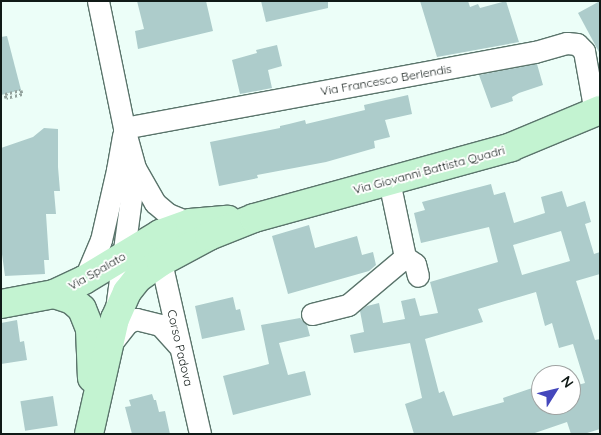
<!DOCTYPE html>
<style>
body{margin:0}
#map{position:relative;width:601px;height:435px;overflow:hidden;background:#ecfef8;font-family:Quicksand,sans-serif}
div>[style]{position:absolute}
.building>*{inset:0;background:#adcccb;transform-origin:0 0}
.path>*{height:3px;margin-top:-1.5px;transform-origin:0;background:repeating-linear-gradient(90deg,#93a29d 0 2.5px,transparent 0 5px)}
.roads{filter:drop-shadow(1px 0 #5a746b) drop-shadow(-1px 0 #5a746b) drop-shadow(0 1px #5a746b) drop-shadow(0 -1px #5a746b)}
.minor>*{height:21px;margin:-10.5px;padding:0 10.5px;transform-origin:10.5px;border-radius:10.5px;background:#fff}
.major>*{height:28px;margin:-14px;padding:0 14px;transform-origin:14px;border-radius:14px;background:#c3f3d1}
span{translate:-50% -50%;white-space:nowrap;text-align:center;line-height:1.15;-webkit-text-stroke:4px #fff;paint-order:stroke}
.street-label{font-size:12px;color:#101a17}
.frame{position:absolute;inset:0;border:2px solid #101a17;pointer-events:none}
.north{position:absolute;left:531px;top:365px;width:50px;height:50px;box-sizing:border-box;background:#fff;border:1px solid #9fa3a2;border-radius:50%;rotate:54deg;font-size:14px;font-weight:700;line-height:20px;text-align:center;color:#101a17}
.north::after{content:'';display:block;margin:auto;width:18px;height:22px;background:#4447bc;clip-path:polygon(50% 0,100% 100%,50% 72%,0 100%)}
</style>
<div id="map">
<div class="building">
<div style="clip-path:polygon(137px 1px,206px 1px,213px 31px,138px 49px,135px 31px,144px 29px)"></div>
<div style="clip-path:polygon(261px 1px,328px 1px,328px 8px,266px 22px)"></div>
<div style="clip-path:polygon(420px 1px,468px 1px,470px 7px,478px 4px,480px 8px,506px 1px,519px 42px,437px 57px)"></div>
<div style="clip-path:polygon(600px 1px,600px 54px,578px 13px)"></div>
<div style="clip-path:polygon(7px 36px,21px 90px,1px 95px,1px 37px)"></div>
<div style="clip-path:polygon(277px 45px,282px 66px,268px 70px,272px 88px,240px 94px,232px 60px,257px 53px,256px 50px)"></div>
<div style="clip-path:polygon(537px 64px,543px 85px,519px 93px,512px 97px,513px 101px,491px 108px,479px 75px)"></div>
<div style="clip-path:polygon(408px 95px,412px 114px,385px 120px,390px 137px,374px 141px,375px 148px,326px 162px,257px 175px,258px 178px,219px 186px,210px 142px,280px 128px,280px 126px,289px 124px,305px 120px,306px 124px,365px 110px,364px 105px)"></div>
<div style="clip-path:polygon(44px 128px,58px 129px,58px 167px,60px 191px,54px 191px,56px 214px,46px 214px,49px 260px,44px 260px,45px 274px,5px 276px,1px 247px,1px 148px,33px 137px)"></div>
<div style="clip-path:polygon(evenodd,491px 184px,494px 195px,505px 192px,514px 223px,545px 213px,541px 197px,562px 191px,567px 207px,585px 201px,591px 222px,585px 224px,594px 254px,600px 252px,600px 274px,576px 281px,595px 340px,600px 339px,600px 429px,584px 434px,571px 434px,567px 422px,532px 434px,414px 434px,405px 404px,422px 398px,410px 343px,354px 353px,350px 335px,364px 332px,360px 311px,367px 306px,379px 303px,383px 323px,405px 319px,401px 301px,415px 298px,420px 316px,438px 313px,430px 282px,498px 262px,489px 227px,421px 243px,414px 213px,425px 210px,422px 202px,491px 184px,561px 231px,570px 261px,522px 275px,513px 245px,561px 231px,491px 184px,536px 292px,545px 326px,552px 323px,559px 348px,573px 344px,585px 383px,571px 387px,571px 405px,541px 405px,541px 385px,503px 398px,504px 402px,453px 416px,444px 391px,439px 393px,425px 339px,483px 322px,478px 309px,536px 292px)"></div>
<div style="clip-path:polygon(309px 225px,315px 248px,357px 236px,362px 255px,373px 252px,376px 265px,369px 271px,288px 294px,272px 236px)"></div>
<div style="clip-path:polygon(233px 297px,236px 310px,240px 309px,245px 330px,202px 339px,195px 306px)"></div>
<div style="clip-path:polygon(300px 318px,307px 325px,310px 336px,279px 343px,288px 375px,305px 371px,311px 395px,233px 415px,223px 376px,269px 364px,261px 325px)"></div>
<div style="clip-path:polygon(17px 320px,20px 342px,24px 341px,27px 360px,1px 364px,1px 323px)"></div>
<div style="clip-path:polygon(152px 394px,154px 400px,156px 400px,159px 412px,165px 411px,170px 434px,132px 434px,125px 407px,131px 406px,129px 400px)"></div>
<div style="left:53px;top:396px;width:30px;height:33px;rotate:81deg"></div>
</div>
<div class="path">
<div style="left:21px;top:90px;width:4px;rotate:76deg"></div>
<div style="left:22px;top:94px;width:16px;rotate:166deg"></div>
<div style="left:6px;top:98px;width:4px;rotate:-104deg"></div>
<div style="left:5px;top:94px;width:16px;rotate:-14deg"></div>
</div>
<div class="roads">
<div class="minor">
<div style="left:98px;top:1px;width:130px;rotate:78.4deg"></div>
<div style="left:124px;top:128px;width:41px;rotate:74.6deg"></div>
<div style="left:135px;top:168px;width:40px;rotate:60.3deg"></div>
<div style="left:155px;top:203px;width:17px;rotate:40deg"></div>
<div style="left:168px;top:214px;width:24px;rotate:22deg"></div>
<div style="left:190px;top:223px;width:7px;rotate:74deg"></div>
<div style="left:124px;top:128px;width:418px;rotate:-10.5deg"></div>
<div style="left:535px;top:52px;width:33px;rotate:-16deg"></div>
<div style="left:567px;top:43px;width:10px;rotate:6deg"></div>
<div style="left:577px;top:44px;width:10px;rotate:45deg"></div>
<div style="left:584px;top:51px;width:62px;rotate:79.8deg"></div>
<div style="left:389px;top:181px;width:78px;rotate:78.1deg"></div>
<div style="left:405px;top:257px;width:12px;rotate:35deg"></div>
<div style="left:415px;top:264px;width:12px;rotate:76deg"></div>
<div style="left:161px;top:262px;width:176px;rotate:77.2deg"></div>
<div style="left:84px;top:280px;width:43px;rotate:-67deg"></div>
<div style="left:101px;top:240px;width:72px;rotate:-77.1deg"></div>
<div style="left:117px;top:170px;width:36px;rotate:-80deg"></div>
<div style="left:116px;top:309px;width:142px;rotate:-82.3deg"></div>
<div style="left:312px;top:314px;width:37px;rotate:-14deg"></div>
<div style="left:348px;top:305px;width:75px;rotate:-40.1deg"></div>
<div style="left:110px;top:345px;width:28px;rotate:-52deg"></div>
<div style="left:127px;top:323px;width:10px;rotate:-24deg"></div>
<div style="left:136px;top:319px;width:25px;rotate:14deg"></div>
<div style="left:160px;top:325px;width:27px;rotate:48deg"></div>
</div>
<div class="major">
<div style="left:54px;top:294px;width:19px;rotate:18deg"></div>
<div style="left:72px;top:300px;width:13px;rotate:42deg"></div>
<div style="left:82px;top:309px;width:22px;rotate:68deg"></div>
<div style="left:90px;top:329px;width:49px;rotate:87.7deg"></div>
<div style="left:1px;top:304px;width:54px;rotate:-10.7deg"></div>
<div style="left:54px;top:294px;width:33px;rotate:-25deg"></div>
<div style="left:84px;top:280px;width:89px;rotate:-31.2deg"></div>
<div style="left:160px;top:234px;width:32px;rotate:-20deg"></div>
<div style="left:190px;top:223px;width:38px;rotate:-5deg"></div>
<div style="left:89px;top:434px;width:118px;rotate:-77.3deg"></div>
<div style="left:115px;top:319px;width:30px;rotate:-66deg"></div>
<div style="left:127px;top:292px;width:18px;rotate:-52deg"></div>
<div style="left:138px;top:278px;width:28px;rotate:-35deg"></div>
<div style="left:161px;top:262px;width:55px;rotate:-28.4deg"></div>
<div style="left:209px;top:236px;width:48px;rotate:-21.8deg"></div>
<div style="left:254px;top:218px;width:267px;rotate:-15.4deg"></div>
<div style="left:511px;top:147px;width:96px;rotate:-22.6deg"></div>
</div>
</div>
<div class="street-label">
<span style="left:386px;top:80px;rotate:-10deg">Via Francesco Berlendis</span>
<span style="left:429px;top:170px;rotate:-15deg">Via Giovanni Battista Quadri</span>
<span style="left:97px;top:271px;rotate:-30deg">Via Spalato</span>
<span style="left:180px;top:348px;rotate:77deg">Corso Padova</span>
</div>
<div class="frame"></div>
<div class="north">N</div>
</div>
